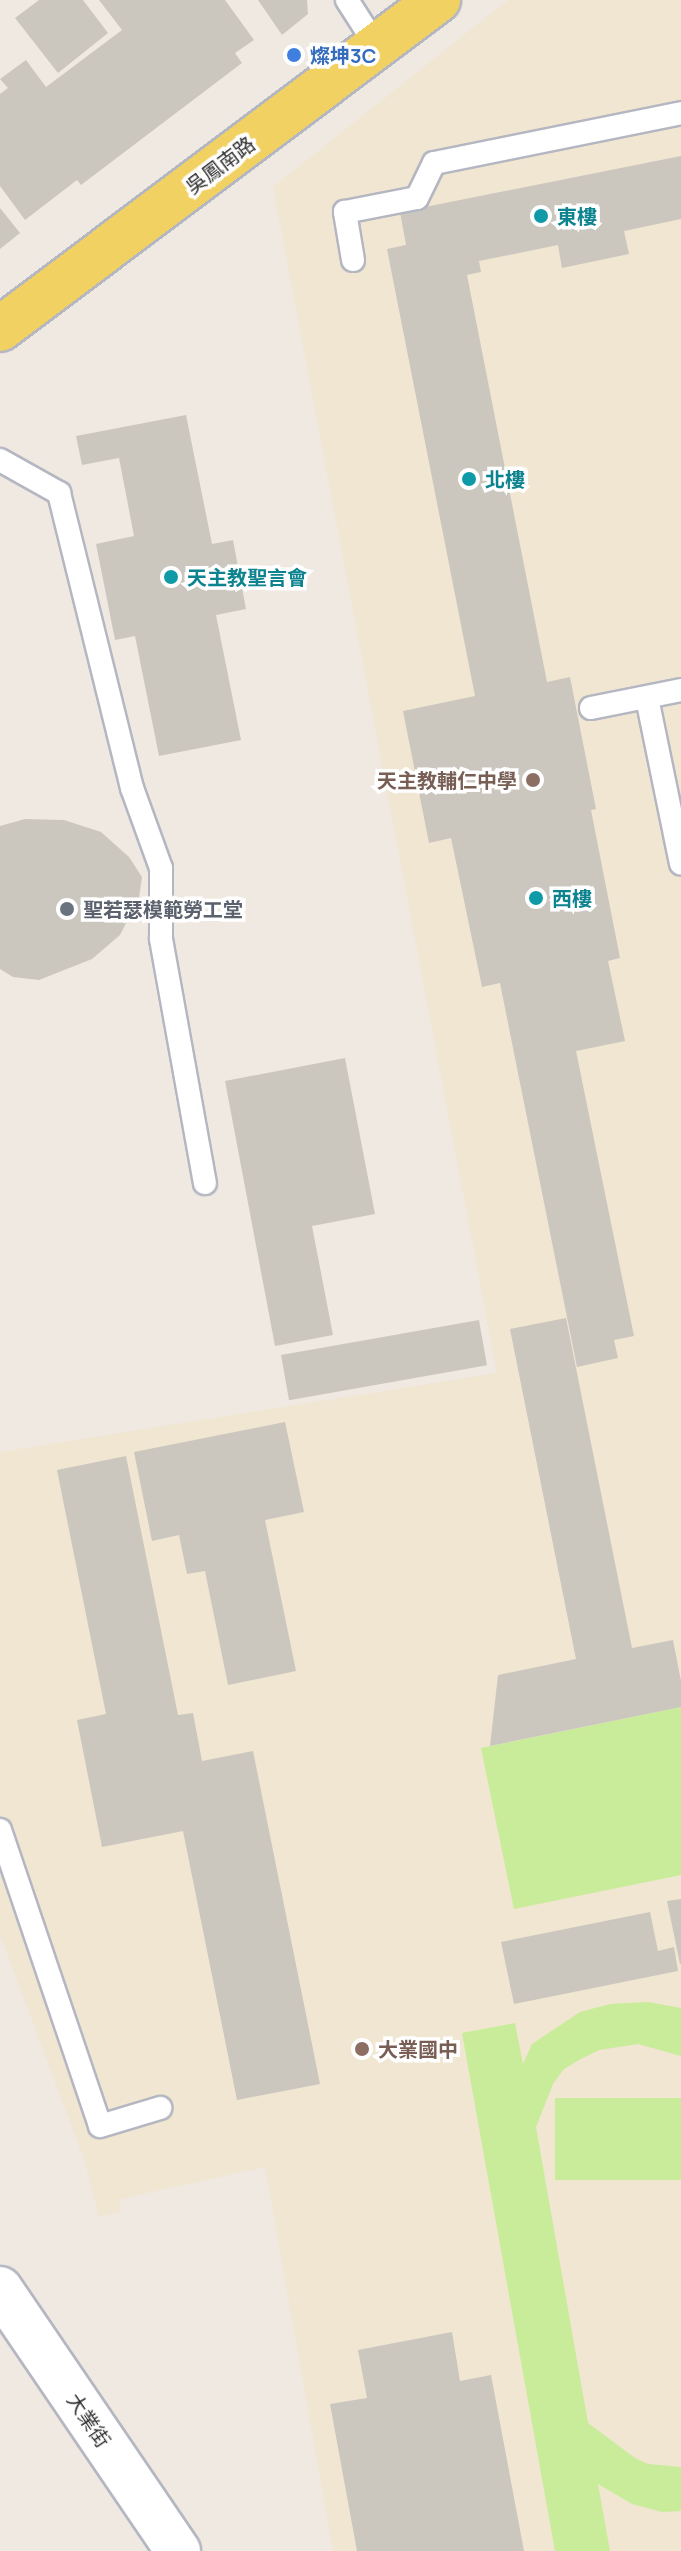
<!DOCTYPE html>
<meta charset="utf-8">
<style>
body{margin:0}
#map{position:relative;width:681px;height:2551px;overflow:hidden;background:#efe9e1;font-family:Manrope,"Noto Sans TC",sans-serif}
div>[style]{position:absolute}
.education>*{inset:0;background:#f0e6d1}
.pitch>*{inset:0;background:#c9ec9a;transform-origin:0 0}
.building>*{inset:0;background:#cbc7bf;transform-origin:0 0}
.roads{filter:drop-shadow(2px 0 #b4b7c1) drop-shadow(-2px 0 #b4b7c1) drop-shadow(0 2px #b4b7c1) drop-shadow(0 -2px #b4b7c1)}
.lane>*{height:22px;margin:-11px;padding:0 11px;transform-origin:11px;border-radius:11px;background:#fff}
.street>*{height:44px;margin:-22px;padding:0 22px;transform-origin:22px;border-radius:22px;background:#fff}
.primary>*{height:44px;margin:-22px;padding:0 22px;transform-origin:22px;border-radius:22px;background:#f2d163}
.dots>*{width:22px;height:22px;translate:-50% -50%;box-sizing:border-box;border:4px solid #fff;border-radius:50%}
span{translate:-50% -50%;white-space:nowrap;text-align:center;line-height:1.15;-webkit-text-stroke:7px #fff;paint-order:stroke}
.shop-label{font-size:20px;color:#366cbe;font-weight:700}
.left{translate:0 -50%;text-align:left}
.street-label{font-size:20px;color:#2e2e2e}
.culture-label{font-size:20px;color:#0d838f;font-weight:700}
.education-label{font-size:20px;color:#785e54;font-weight:700}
.right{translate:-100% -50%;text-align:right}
.worship-label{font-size:20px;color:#5b616d;font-weight:700}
</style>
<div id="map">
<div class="education">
<div style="clip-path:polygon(508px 0,681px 0,681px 2551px,333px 2551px,265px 2167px,120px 2199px,120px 2212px,99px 2217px,85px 2162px,0 1935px,0 1452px,497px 1373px,273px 187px)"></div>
</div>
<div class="pitch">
<div style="clip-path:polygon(681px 1707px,681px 1875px,514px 1909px,481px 1748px)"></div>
<div style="clip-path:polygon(648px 2002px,681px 2008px,681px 2056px,638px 2044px,599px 2050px,579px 2060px,564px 2069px,553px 2084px,536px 2127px,588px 2423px,635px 2458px,648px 2464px,681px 2467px,681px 2511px,662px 2512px,632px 2504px,598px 2484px,610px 2551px,555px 2551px,462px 2033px,515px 2023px,523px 2064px,532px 2044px,580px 2012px,610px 2004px)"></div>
<div style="left:681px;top:2098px;width:82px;height:126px;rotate:90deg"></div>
</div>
<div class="building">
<div style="clip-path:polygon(39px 0,83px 0,108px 33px,58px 73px,15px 18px)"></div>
<div style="clip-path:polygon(99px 0,225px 0,254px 40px,235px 53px,242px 63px,81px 185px,77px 180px,25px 220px,0 186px,0 94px,8px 88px,0 79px,26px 60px,46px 87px,122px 30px)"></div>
<div style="clip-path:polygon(258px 0,307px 0,308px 14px,282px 35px)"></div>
<div style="clip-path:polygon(681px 156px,681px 219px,624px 231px,629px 254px,562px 268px,558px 245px,479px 261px,481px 272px,467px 275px,547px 682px,570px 677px,596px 809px,591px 810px,620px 958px,608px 961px,625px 1041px,576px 1051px,634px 1336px,614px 1340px,618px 1358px,577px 1367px,500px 983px,482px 987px,451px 838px,429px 843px,403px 711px,475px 696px,387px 249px,406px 245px,400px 212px)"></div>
<div style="clip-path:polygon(0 208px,20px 233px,0 249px)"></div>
<div style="clip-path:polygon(186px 415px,212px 544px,233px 540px,246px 609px,216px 615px,241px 740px,159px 756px,135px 636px,115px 640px,96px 544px,134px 536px,119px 458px,82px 465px,76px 436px)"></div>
<div style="clip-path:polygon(25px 819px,64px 820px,101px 832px,129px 857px,142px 877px,139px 898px,120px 935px,92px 959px,39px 980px,13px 977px,0 969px,0 826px)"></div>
<div style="clip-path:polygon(345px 1058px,375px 1214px,312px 1226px,333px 1335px,275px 1346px,225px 1081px)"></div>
<div style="clip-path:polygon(566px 1318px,632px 1648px,673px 1640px,681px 1681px,681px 1707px,490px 1746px,498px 1675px,576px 1659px,510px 1329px)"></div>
<div style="left:479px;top:1320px;width:46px;height:201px;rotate:80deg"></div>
<div style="clip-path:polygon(285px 1422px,304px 1512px,265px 1520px,296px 1671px,228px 1685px,205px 1571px,187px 1574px,179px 1535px,152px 1541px,134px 1452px)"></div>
<div style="clip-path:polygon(126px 1456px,178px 1715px,193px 1713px,202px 1761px,253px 1751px,320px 2084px,237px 2100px,183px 1831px,102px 1847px,77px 1720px,106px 1714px,57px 1470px)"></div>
<div style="clip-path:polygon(681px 1899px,681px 1964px,680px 1964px,667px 1901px)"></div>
<div style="clip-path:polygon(650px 1912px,658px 1951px,674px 1947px,678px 1971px,514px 2004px,501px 1942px)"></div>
<div style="clip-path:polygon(452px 2332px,460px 2381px,491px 2375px,524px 2551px,357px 2551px,330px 2404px,367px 2398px,358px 2350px)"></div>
</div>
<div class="roads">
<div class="lane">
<div style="left:347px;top:0;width:56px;rotate:57.4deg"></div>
<div style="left:353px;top:260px;width:49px;rotate:-99.5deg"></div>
<div style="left:345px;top:212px;width:73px;rotate:-11deg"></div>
<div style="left:417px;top:198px;width:39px;rotate:-64deg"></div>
<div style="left:434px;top:163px;width:252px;rotate:-11.4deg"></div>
<div style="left:0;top:460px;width:68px;rotate:29.2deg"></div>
<div style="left:59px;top:493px;width:304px;rotate:76.1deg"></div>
<div style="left:132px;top:788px;width:85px;rotate:70.1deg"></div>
<div style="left:161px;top:868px;width:71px;rotate:90deg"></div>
<div style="left:161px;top:939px;width:248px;rotate:79.8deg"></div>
<div style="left:647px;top:698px;width:169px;rotate:78.4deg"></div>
<div style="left:591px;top:708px;width:92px;rotate:-11.3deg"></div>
<div style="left:0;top:1830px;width:312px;rotate:71.3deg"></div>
<div style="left:100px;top:2126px;width:63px;rotate:-16.7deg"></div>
</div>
<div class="street">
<div style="left:0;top:2289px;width:317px;rotate:55.8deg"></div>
</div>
<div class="primary">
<div style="left:0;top:329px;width:548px;rotate:-36.91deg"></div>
</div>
</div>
<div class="dots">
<div style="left:294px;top:55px;background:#3f7fe0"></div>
<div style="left:541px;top:216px;background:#0f9aa8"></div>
<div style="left:469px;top:479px;background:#0f9aa8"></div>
<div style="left:171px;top:577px;background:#0f9aa8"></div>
<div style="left:533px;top:780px;background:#8d6e63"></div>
<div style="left:536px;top:898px;background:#0f9aa8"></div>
<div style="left:67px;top:909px;background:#6b7280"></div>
<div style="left:362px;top:2049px;background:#8d6e63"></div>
</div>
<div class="shop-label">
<span class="left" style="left:310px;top:55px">燦坤3C</span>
</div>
<div class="street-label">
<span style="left:220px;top:165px;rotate:-37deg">吳鳳南路</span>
<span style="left:89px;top:2420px;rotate:56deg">大業街</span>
</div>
<div class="culture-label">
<span class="left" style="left:557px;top:216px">東樓</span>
<span class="left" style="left:485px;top:479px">北樓</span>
<span class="left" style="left:187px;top:577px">天主教聖言會</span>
<span class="left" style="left:552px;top:898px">西樓</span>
</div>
<div class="education-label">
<span class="right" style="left:517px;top:780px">天主教輔仁中學</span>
<span class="left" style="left:378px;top:2049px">大業國中</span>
</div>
<div class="worship-label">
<span class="left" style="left:83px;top:909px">聖若瑟模範勞工堂</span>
</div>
</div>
